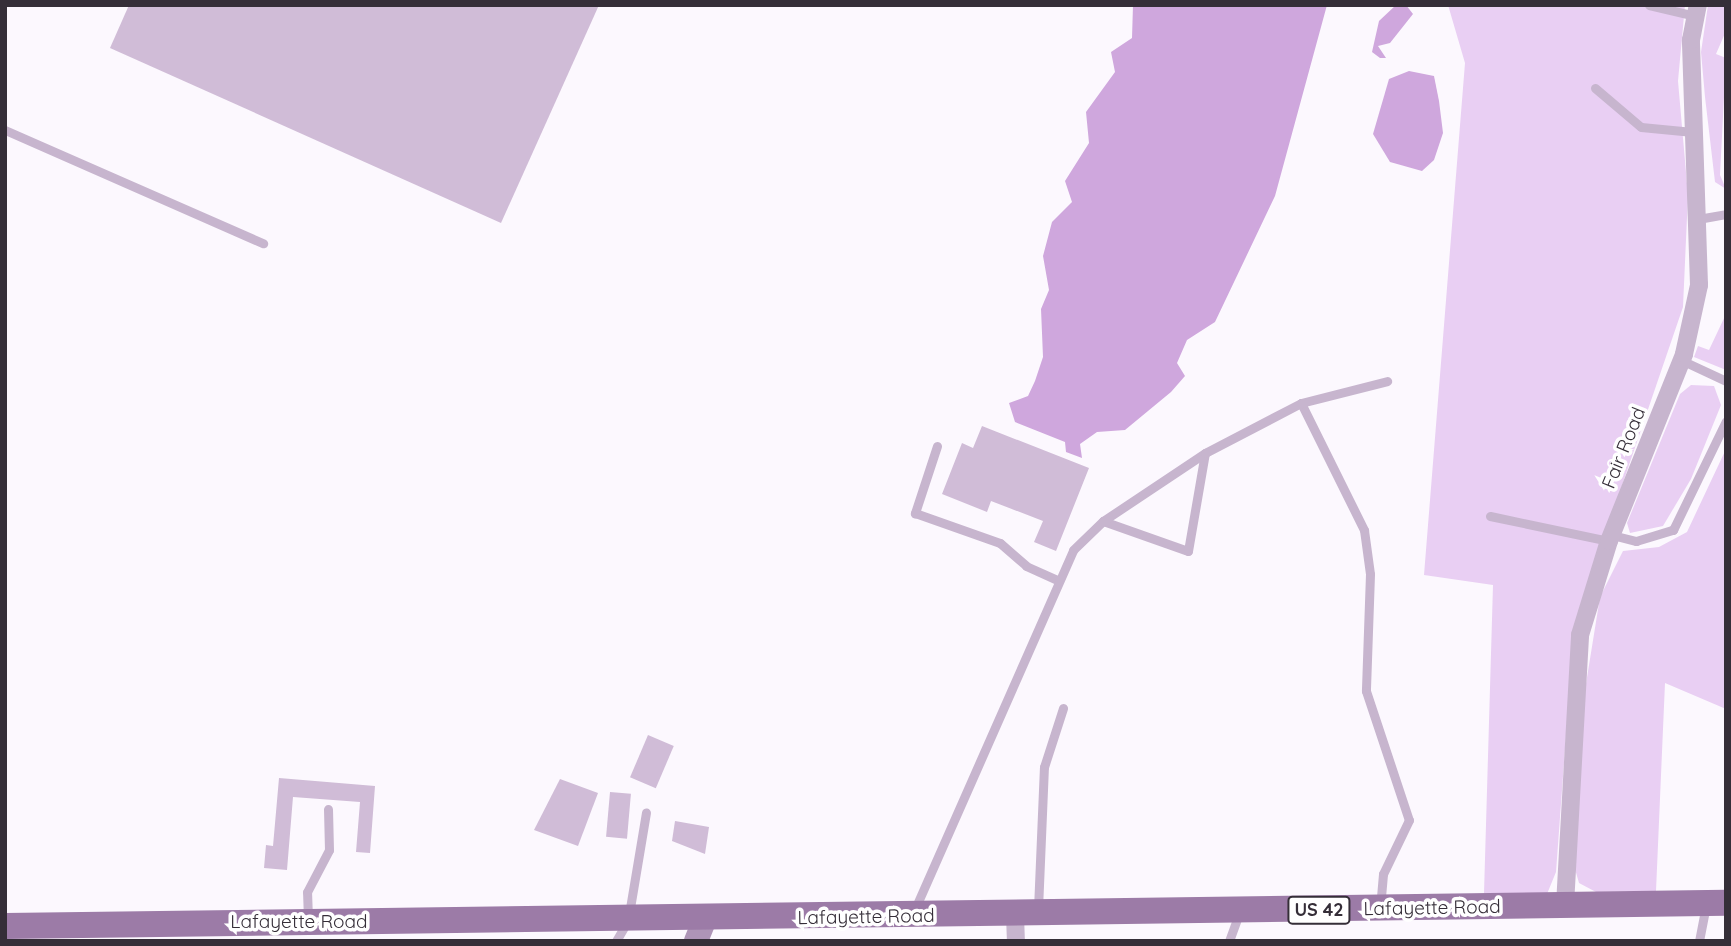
<!DOCTYPE html>
<style>
body{margin:0}
#map{position:relative;width:1731px;height:946px;overflow:hidden;background:#fcf8fe;font-family:Quicksand,sans-serif}
div>[style]{position:absolute}
.green>*{inset:0;background:#e9cff3}
.water>*{inset:0;background:#cfa7dd}
.building>*{inset:0;background:#d0bcd7;transform-origin:0 0}
.lane>*{height:9px;margin:-4.5px;padding:0 4.5px;transform-origin:4.5px;border-radius:4.5px;background:#c7b5ce}
.street>*{height:18px;margin:-9px;padding:0 9px;transform-origin:9px;border-radius:9px;background:#c7b5ce}
.secondary>*{height:24px;margin:-12px;padding:0 12px;transform-origin:12px;border-radius:12px;background:#ae94b7}
.primary>*{height:26px;margin:-13px;padding:0 13px;transform-origin:13px;border-radius:13px;background:#9c7ba7}
span{translate:-50% -50%;white-space:nowrap;text-align:center;line-height:1.15;-webkit-text-stroke:7px #fff;paint-order:stroke}
.shield-label span{padding:2px 5px;background:#fff;border:2px solid;border-radius:5px;-webkit-text-stroke-width:0}
.shield-label{font-size:18px;color:#352e38;font-weight:700}
.street-label{font-size:19px;color:#352e38}
.frame{position:absolute;inset:0;border:7px solid #352e38;pointer-events:none}
</style>
<div id="map">
<div class="green">
<div style="clip-path:polygon(1448px 5px,1685px 5px,1678px 81px,1688px 195px,1683px 307px,1574px 626px,1556px 872px,1547px 894px,1484px 893px,1493px 585px,1424px 575px,1465px 63px)"></div>
<div style="clip-path:polygon(1708px 5px,1726px 5px,1726px 31px,1716px 54px,1726px 58px,1720px 175px,1726px 189px,1715px 182px,1705px 97px,1701px 52px)"></div>
<div style="clip-path:polygon(1726px 314px,1726px 370px,1694px 357px,1698px 346px,1709px 350px)"></div>
<div style="clip-path:polygon(1691px 385px,1714px 386px,1721px 405px,1691px 479px,1663px 526px,1630px 533px,1627px 523px,1680px 394px)"></div>
<div style="clip-path:polygon(1726px 449px,1726px 709px,1665px 683px,1656px 891px,1596px 892px,1579px 883px,1575px 869px,1584px 696px,1600px 597px,1623px 551px,1659px 547px,1687px 532px)"></div>
</div>
<div class="water">
<div style="clip-path:polygon(1133px 5px,1327px 5px,1275px 196px,1215px 322px,1187px 340px,1177px 363px,1185px 376px,1171px 392px,1125px 430px,1097px 432px,1080px 444px,1082px 458px,1066px 452px,1065px 442px,1015px 422px,1009px 403px,1028px 396px,1035px 381px,1043px 357px,1041px 309px,1049px 290px,1043px 256px,1052px 222px,1072px 202px,1065px 181px,1089px 143px,1086px 112px,1115px 72px,1111px 52px,1132px 38px)"></div>
<div style="clip-path:polygon(1396px 5px,1406px 5px,1413px 14px,1390px 43px,1378px 46px,1386px 58px,1380px 58px,1372px 52px,1379px 21px)"></div>
<div style="clip-path:polygon(1409px 71px,1434px 76px,1439px 101px,1443px 133px,1434px 160px,1422px 171px,1390px 162px,1373px 134px,1389px 79px)"></div>
</div>
<div class="building">
<div style="clip-path:polygon(129px 5px,599px 5px,501px 223px,110px 48px)"></div>
<div style="clip-path:polygon(982px 426px,1089px 468px,1056px 551px,1034px 542px,1043px 521px,991px 501px,987px 512px,942px 494px,962px 443px,973px 448px)"></div>
<div style="left:648px;top:735px;width:28px;height:46px;rotate:23deg"></div>
<div style="clip-path:polygon(279px 778px,375px 786px,370px 853px,356px 852px,360px 802px,293px 797px,287px 870px,264px 868px,266px 845px,273px 846px)"></div>
<div style="clip-path:polygon(560px 779px,598px 793px,578px 846px,534px 830px)"></div>
<div style="left:610px;top:792px;width:21px;height:45px;rotate:5deg"></div>
<div style="clip-path:polygon(675px 821px,709px 827px,705px 854px,672px 841px)"></div>
</div>
<div class="lane">
<div style="left:1649px;top:5px;width:47px;rotate:13.4deg"></div>
<div style="left:1595px;top:88px;width:60px;rotate:40.3deg"></div>
<div style="left:1641px;top:127px;width:52px;rotate:5.5deg"></div>
<div style="left:5px;top:130px;width:282px;rotate:23.7deg"></div>
<div style="left:1698px;top:219px;width:28px;rotate:-10deg"></div>
<div style="left:1681px;top:360px;width:50px;rotate:25deg"></div>
<div style="left:1301px;top:403px;width:142px;rotate:63.6deg"></div>
<div style="left:1364px;top:530px;width:44px;rotate:82.2deg"></div>
<div style="left:1370px;top:574px;width:117px;rotate:92deg"></div>
<div style="left:1366px;top:691px;width:136px;rotate:71.6deg"></div>
<div style="left:1409px;top:820px;width:60px;rotate:115.7deg"></div>
<div style="left:1383px;top:874px;width:33px;rotate:95deg"></div>
<div style="left:937px;top:446px;width:71px;rotate:108.2deg"></div>
<div style="left:915px;top:513px;width:90px;rotate:19.4deg"></div>
<div style="left:1000px;top:543px;width:35px;rotate:41deg"></div>
<div style="left:1026px;top:566px;width:32px;rotate:24deg"></div>
<div style="left:1490px;top:516px;width:122px;rotate:11.9deg"></div>
<div style="left:1103px;top:521px;width:90px;rotate:19.4deg"></div>
<div style="left:1188px;top:551px;width:99px;rotate:-80.2deg"></div>
<div style="left:1612px;top:535px;width:25px;rotate:14deg"></div>
<div style="left:1636px;top:541px;width:39px;rotate:-17deg"></div>
<div style="left:1673px;top:530px;width:121px;rotate:-64.1deg"></div>
<div style="left:1038px;top:909px;width:142px;rotate:-87.6deg"></div>
<div style="left:1044px;top:767px;width:62px;rotate:-72.1deg"></div>
<div style="left:914px;top:911px;width:394px;rotate:-66.2deg"></div>
<div style="left:1073px;top:550px;width:42px;rotate:-44deg"></div>
<div style="left:1103px;top:521px;width:123px;rotate:-33.7deg"></div>
<div style="left:1205px;top:453px;width:108px;rotate:-27.5deg"></div>
<div style="left:1301px;top:403px;width:89px;rotate:-14.3deg"></div>
<div style="left:308px;top:919px;width:27px;rotate:-92deg"></div>
<div style="left:307px;top:892px;width:47px;rotate:-62.4deg"></div>
<div style="left:329px;top:850px;width:41px;rotate:-91.4deg"></div>
<div style="left:616px;top:941px;width:24px;rotate:-60deg"></div>
<div style="left:628px;top:920px;width:109px;rotate:-80.5deg"></div>
<div style="left:1229px;top:941px;width:30px;rotate:-70deg"></div>
<div style="left:1699px;top:941px;width:37px;rotate:-79deg"></div>
</div>
<div class="street">
<div style="left:1565px;top:905px;width:270px;rotate:-86.8deg"></div>
<div style="left:1580px;top:635px;width:98px;rotate:-72.9deg"></div>
<div style="left:1609px;top:541px;width:201px;rotate:-68.1deg"></div>
<div style="left:1684px;top:354px;width:71px;rotate:-77.7deg"></div>
<div style="left:1699px;top:285px;width:245px;rotate:-91.9deg"></div>
<div style="left:1691px;top:40px;width:36px;rotate:-79deg"></div>
<div style="left:1015px;top:915px;width:26px;rotate:88deg"></div>
</div>
<div class="secondary">
<div style="left:696px;top:941px;width:24px;rotate:-68deg"></div>
</div>
<div class="primary">
<div style="left:5px;top:926px;width:1721px;rotate:-0.77deg"></div>
</div>
<div class="shield-label">
<span style="left:1319px;top:910px">US 42</span>
</div>
<div class="street-label">
<span style="left:1624px;top:448px;rotate:-68deg">Fair Road</span>
<span style="left:1432px;top:908px;rotate:-1deg">Lafayette Road</span>
<span style="left:866px;top:917px;rotate:-1deg">Lafayette Road</span>
<span style="left:299px;top:922px">Lafayette Road</span>
</div>
<div class="frame"></div>
</div>
